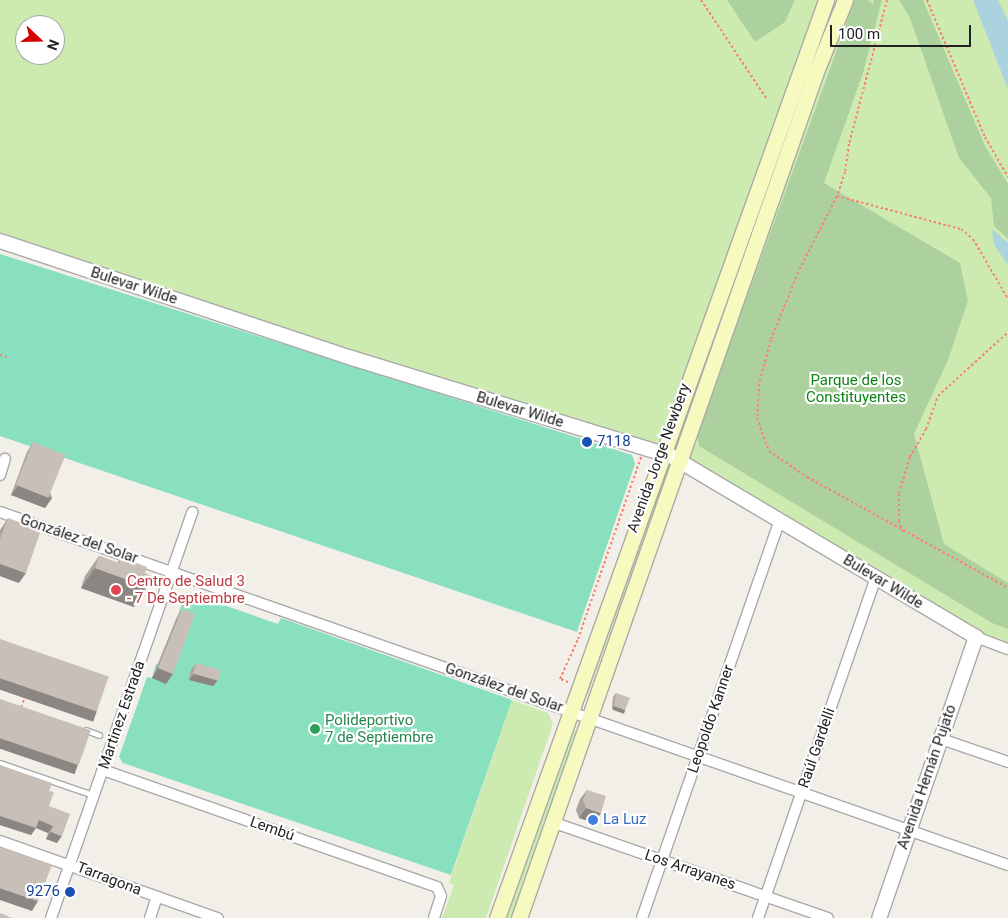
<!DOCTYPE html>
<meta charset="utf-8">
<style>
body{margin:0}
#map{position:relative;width:1008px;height:918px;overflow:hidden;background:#f2efe9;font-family:Roboto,sans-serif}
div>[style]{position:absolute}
.grass>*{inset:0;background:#cdebb0;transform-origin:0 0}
.forest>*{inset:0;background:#add19e}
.pitch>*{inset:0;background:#88e0be}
.water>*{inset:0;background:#aad3df}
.path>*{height:2px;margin-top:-1px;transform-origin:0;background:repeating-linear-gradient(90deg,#fa8072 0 2.5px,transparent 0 5px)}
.roads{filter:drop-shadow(1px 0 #a9a9a9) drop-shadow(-1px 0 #a9a9a9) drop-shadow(0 1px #a9a9a9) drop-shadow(0 -1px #a9a9a9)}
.service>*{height:5px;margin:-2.5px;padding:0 2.5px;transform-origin:2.5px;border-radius:2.5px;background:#fff}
.minor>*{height:10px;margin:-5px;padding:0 5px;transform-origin:5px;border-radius:5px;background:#fff}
.tertiary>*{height:14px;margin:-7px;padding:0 7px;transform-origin:7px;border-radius:7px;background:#fff}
.secondary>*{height:15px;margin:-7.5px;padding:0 7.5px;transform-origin:7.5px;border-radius:7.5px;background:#f7fabf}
.wall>*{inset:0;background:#aba49e}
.shaded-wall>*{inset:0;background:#8b8681;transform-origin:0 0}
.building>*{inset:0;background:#c7bfb8;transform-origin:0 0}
.dots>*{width:14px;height:14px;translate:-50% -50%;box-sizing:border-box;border:2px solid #fff;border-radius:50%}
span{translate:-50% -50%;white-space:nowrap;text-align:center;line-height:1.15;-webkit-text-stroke:4.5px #fff;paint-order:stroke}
.street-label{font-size:15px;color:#222}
.park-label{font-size:15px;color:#0c8416}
.transit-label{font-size:15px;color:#164399}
.left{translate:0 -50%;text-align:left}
.right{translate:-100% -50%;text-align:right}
.health-label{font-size:15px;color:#be3a42}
.leisure-label{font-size:15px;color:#27864d}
.shop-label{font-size:15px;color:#366cbe}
.north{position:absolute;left:15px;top:15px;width:50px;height:50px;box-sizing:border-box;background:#fff;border:1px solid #a7a7a7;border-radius:50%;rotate:111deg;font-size:14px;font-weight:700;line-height:20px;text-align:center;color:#222}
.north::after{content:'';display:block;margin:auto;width:18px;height:22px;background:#d40000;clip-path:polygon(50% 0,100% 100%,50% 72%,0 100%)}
.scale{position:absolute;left:830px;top:25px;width:141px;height:22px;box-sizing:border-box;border:2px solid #222;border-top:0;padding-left:6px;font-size:15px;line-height:18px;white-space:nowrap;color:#222;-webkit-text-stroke:4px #fff;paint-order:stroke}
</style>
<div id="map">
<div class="grass">
<div style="clip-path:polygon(evenodd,0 0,1008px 0,1008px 649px,976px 637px,680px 460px,0 241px,0 0,25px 25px,55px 25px,55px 55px,25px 55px,25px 25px)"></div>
<div style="clip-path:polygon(663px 470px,668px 475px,588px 694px,580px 690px)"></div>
<div style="clip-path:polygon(512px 700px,548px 713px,553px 724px,486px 918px,442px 918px,454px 885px,449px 883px)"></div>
<div style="left:568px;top:728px;width:9px;height:201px;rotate:18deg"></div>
</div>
<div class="forest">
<div style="clip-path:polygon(727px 0,795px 0,785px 22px,755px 42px)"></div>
<div style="clip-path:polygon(855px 0,867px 0,873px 4px,874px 0,882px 0,863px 73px,824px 183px,960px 263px,968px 301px,948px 360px,914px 434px,944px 544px,1008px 583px,1008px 629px,992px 623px,699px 446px,697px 434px)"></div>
<div style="clip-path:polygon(899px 0,923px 0,985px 146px,1008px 184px,1008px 239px,994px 226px,991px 198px,959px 158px,910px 18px)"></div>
</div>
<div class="pitch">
<div style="clip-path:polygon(0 254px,632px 455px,635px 464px,577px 632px,0 436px)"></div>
<div style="clip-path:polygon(186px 592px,278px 624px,281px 618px,512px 700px,451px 875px,123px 763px,119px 757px,147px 677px,152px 678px,156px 664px,160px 665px)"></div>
</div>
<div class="water">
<div style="clip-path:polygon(973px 0,998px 0,1008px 21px,1008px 89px)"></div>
<div style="clip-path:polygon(992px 229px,1008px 243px,1008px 265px,994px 245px)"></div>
</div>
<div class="path">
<div style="left:701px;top:0;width:118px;rotate:56.4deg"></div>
<div style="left:887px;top:0;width:149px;rotate:104.8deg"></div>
<div style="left:849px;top:144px;width:28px;rotate:98deg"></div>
<div style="left:845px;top:172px;width:25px;rotate:108deg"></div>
<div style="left:837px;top:196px;width:85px;rotate:117.2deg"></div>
<div style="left:798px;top:272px;width:73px;rotate:111.7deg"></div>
<div style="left:771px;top:340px;width:46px;rotate:105.3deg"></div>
<div style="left:759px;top:384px;width:34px;rotate:93deg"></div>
<div style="left:757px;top:418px;width:35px;rotate:70deg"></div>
<div style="left:769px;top:451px;width:46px;rotate:34.4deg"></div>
<div style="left:807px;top:477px;width:230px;rotate:28.9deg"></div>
<div style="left:927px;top:0;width:149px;rotate:67.1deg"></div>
<div style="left:985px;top:137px;width:46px;rotate:60.1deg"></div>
<div style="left:837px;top:196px;width:128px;rotate:14.9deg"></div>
<div style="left:961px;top:229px;width:16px;rotate:40deg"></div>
<div style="left:973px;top:239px;width:69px;rotate:59.7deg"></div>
<div style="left:0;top:355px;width:7px;rotate:16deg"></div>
<div style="left:903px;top:532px;width:12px;rotate:-110deg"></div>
<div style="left:899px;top:521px;width:28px;rotate:-90deg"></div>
<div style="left:899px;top:493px;width:38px;rotate:-73deg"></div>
<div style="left:910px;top:457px;width:32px;rotate:-60deg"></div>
<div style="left:926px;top:429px;width:35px;rotate:-70deg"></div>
<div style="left:938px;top:396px;width:95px;rotate:-42.4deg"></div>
<div style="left:568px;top:682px;width:9px;rotate:-159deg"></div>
<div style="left:560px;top:679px;width:44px;rotate:-65.8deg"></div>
<div style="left:578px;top:639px;width:193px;rotate:-70.9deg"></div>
<div style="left:21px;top:707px;width:11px;rotate:-68deg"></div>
</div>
<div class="roads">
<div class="service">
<div style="left:86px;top:730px;width:14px;rotate:21deg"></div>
<div style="left:0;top:763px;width:98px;rotate:19deg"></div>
</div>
<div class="minor">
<div style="left:0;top:475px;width:17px;rotate:-73deg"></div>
<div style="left:0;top:512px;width:1068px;rotate:19.3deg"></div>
<div style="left:976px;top:637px;width:34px;rotate:21deg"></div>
<div style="left:941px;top:739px;width:71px;rotate:18.9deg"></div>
<div style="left:103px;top:770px;width:354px;rotate:19.3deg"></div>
<div style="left:437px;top:887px;width:10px;rotate:66deg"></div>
<div style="left:441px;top:896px;width:23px;rotate:108deg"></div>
<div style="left:552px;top:822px;width:292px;rotate:19.2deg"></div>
<div style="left:0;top:841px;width:231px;rotate:19.5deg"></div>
<div style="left:51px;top:918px;width:430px;rotate:-70.8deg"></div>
<div style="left:150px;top:918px;width:22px;rotate:-72deg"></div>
<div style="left:642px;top:918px;width:421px;rotate:-70.9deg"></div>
<div style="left:758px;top:918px;width:361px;rotate:-70.9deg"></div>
</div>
<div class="tertiary">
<div style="left:0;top:241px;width:371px;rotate:18.4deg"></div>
<div style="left:352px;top:358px;width:334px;rotate:17.1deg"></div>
<div style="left:671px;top:456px;width:355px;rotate:30.7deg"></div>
<div style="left:976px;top:637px;width:297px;rotate:109deg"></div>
</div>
<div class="secondary">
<div style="left:497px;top:918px;width:975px;rotate:-70.28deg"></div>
<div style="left:519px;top:918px;width:900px;rotate:-70.66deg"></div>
<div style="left:817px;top:69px;width:74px;rotate:-67.9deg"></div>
</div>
</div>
<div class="wall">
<div style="clip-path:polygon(33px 442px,52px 498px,45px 508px,11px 495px,27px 452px)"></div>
<div style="clip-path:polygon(8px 518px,19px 583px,0 576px,0 530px)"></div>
<div style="clip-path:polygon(99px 556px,117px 563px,121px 557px,134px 607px,81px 588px,85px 576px)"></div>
<div style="clip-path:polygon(182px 609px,166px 684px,152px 678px,176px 619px)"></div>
<div style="clip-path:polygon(196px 663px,218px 680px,213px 686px,189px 680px,191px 670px)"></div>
<div style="clip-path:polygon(616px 693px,623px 713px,612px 709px,613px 697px)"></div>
<div style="clip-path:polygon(0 765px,49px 791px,49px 806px,57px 843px,46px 839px,48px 833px,36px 828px,31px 835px,0 825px)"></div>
<div style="clip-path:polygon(587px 790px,594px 823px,579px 818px,576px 810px,580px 799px)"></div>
</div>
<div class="shaded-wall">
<div style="clip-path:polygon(18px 486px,52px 498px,45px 508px,11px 495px)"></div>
<div style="clip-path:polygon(0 564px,26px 573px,19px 583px,0 576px)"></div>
<div style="clip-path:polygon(95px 568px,147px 587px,134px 607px,81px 588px)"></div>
<div style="clip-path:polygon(158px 668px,173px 674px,166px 684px,152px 678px)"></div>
<div style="clip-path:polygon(194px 674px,218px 680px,213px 686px,189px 680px)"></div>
<div style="left:0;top:676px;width:103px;height:13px;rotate:19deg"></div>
<div style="left:614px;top:706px;width:12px;height:4px;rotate:20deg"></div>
<div style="left:0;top:736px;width:83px;height:12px;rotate:19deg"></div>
<div style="clip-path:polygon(586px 808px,601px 813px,594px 823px,579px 818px)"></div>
<div style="clip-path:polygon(0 816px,39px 820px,53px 826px,48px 833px,36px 828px,31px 835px,0 825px)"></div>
<div style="clip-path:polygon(51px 832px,62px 836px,57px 843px,46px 839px)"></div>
<div style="clip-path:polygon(0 888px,38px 901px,32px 911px,0 900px)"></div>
</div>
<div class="building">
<div style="left:33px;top:442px;width:35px;height:46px;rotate:22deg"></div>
<div style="clip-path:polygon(8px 518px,41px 530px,26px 573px,0 564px,0 539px)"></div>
<div style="clip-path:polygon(99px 556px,119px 563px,121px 557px,147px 567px,145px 573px,152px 576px,147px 587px,95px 568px)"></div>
<div style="clip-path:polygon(182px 609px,195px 614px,173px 674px,158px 668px)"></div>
<div style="left:0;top:639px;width:115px;height:37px;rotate:19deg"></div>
<div style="left:196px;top:663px;width:26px;height:11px;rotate:16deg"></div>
<div style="clip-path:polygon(616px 693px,630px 698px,625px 710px,614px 706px)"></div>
<div style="left:0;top:699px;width:96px;height:37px;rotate:19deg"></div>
<div style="clip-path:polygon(0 765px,52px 783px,49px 791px,54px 792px,49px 806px,70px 814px,62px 836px,51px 832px,53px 826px,39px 820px,36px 828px,0 816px)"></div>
<div style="clip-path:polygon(587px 790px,606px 796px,601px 813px,586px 808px,583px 800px)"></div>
<div style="clip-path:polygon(0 847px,52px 865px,38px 901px,0 888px)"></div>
<div style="clip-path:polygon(0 913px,12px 918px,0 918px)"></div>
</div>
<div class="dots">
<div style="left:587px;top:442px;background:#1a4fb4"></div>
<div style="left:116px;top:590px;background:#e0444e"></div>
<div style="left:315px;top:729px;background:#2e9e5b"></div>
<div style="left:593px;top:820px;background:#3f7fe0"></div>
<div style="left:70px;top:892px;background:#1a4fb4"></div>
</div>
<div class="street-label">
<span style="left:134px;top:286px;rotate:18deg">Bulevar Wilde</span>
<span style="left:520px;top:410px;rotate:17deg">Bulevar Wilde</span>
<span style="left:659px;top:458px;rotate:-70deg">Avenida Jorge Newbery</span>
<span style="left:79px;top:539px;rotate:19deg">González del Solar</span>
<span style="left:883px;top:582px;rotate:31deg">Bulevar Wilde</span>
<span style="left:504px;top:688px;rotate:19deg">González del Solar</span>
<span style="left:122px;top:715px;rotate:-71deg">Martinez Estrada</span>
<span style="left:711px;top:719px;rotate:-71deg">Leopoldo Kanner</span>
<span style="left:817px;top:748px;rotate:-71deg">Raúl Gardelli</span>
<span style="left:927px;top:777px;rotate:-71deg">Avenida Hernán Pujato</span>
<span style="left:272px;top:829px;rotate:19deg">Lembú</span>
<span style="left:690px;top:870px;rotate:19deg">Los Arrayanes</span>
<span style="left:109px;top:879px;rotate:21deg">Tarragona</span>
</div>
<div class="park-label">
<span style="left:856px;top:389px">Parque de los<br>Constituyentes</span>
</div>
<div class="transit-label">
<span class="left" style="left:597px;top:442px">7118</span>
<span class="right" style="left:60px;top:892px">9276</span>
</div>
<div class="health-label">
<span class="left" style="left:127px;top:590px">Centro de Salud 3<br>- 7 De Septiembre</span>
</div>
<div class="leisure-label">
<span class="left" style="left:325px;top:729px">Polideportivo<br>7 de Septiembre</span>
</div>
<div class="shop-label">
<span class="left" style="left:603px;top:820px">La Luz</span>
</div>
<div class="north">N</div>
<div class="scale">100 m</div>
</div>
